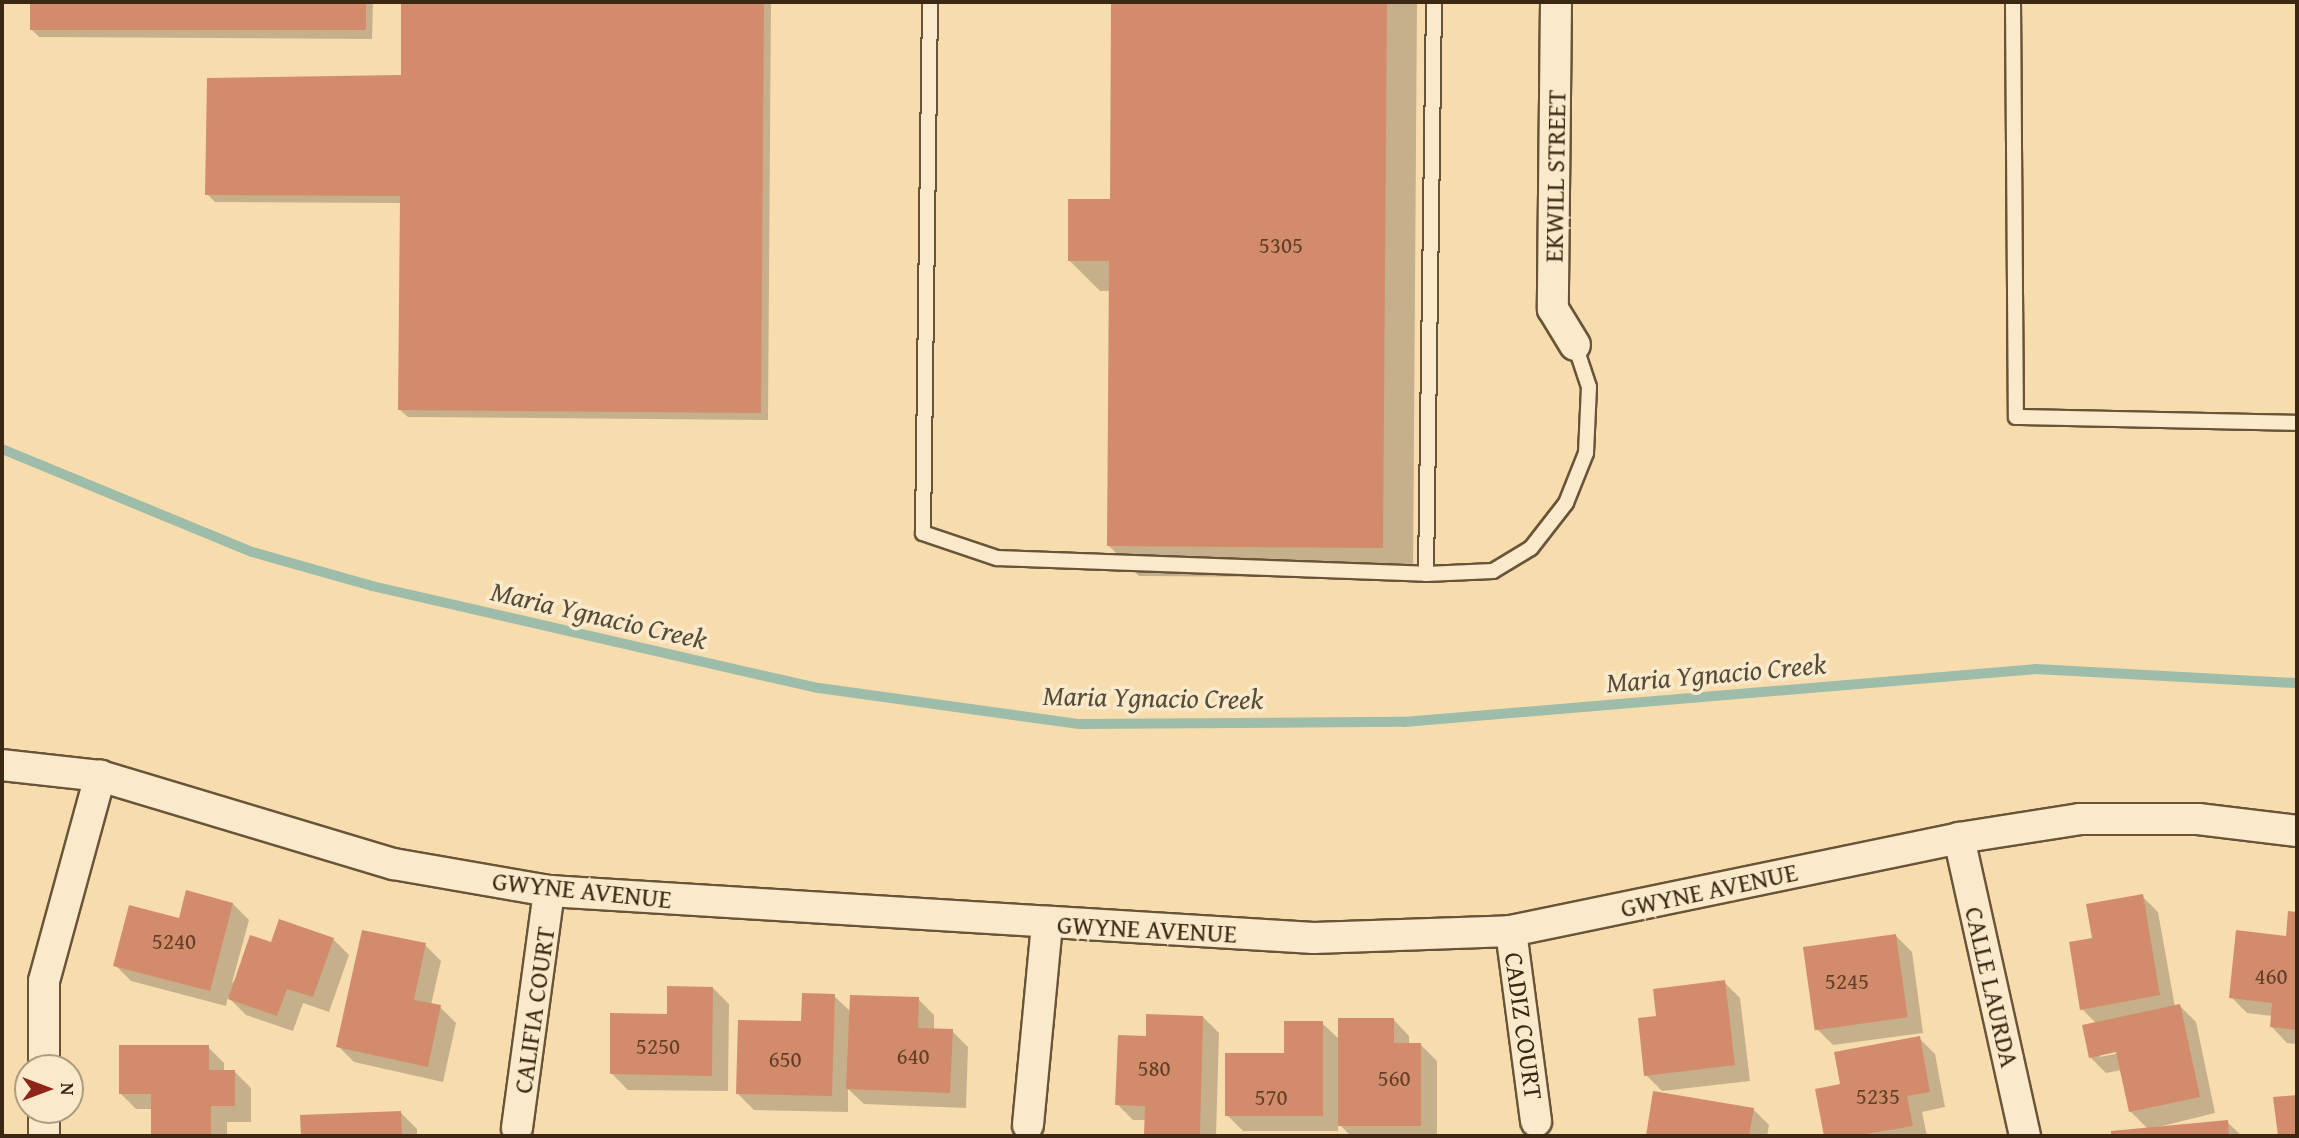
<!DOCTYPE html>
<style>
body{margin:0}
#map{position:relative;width:2299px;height:1138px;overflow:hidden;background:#f7ddae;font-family:"Gentium Book Plus",serif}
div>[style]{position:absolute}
.shadow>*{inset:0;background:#0003}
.stream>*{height:10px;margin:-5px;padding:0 5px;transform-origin:5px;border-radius:5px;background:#9dbca9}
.building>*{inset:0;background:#d38c6b;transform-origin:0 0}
.roads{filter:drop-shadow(2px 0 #6a5439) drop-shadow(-2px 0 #6a5439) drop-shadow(0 2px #6a5439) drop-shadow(0 -2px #6a5439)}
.service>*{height:14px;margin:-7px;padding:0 7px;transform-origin:7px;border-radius:7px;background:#fae9ca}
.minor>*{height:30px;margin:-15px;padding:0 15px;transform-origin:15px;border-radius:15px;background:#fae9ca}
span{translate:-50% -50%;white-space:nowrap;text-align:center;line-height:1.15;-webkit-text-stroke:7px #fae9ca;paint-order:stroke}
.number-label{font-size:23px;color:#614028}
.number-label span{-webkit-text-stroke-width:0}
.street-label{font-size:26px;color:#3b2712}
.water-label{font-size:28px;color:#544c38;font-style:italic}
.frame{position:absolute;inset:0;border:4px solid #3b2712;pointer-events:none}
.north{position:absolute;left:14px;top:1054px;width:70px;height:70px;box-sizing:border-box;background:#fae9ca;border:2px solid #ae9b80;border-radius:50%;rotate:90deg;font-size:19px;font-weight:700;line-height:28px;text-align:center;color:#3b2712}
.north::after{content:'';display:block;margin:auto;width:24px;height:32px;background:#8f2418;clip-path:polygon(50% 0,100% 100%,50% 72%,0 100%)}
</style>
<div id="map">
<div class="shadow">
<div style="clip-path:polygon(32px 2px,373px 2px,372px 39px,39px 37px,32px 30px)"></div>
<div style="clip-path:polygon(403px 2px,771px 2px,768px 420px,408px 417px,400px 410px,402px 203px,215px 202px,207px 194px,402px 76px)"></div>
<div style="clip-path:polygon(1113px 2px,1417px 2px,1413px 578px,1139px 576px,1108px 545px,1110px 291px,1100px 291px,1070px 261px,1112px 201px)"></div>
<div style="clip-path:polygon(evenodd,2142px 896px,2158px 912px,2175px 1007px,2180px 1006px,2196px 1022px,2215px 1113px,2150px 1129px,2227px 1122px,2242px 1136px,2113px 1136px,2112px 1132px,2148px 1129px,2130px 1111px,2122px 1070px,2106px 1073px,2090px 1057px,2096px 1023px,2082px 1009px,2094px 939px,2142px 896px,2124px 1049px,2125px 1052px,2100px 1057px,2100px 1054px,2124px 1049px)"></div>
<div style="clip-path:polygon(233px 904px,249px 920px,232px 983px,272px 944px,333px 939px,349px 955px,329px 1012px,303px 1003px,293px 1031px,246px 1015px,228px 997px,226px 1006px,131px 981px,115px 965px,180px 920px)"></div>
<div style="clip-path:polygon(2290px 913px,2297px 914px,2297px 1044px,2287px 1043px,2271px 1026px,2272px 1016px,2247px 1013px,2231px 997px,2287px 938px)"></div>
<div style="clip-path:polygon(1896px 936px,1912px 952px,1923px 1033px,1833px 1045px,1817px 1029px)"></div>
<div style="clip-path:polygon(425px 945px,441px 961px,431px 1005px,440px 1007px,456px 1023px,443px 1082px,354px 1062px,338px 1046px)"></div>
<div style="clip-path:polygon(1724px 982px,1740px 998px,1750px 1081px,1662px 1091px,1646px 1075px,1658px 1018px)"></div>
<div style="clip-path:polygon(713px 988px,729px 1004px,728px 1091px,628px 1090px,612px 1074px,669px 1015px)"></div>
<div style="clip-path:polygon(834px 996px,851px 1012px,918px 999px,934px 1015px,934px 1030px,952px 1031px,968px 1047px,966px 1108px,864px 1104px,848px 1089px,848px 1112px,754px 1110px,738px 1094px)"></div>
<div style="clip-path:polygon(1203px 1017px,1219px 1033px,1216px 1136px,1148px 1136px,1146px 1120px,1133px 1120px,1117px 1104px,1147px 1038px)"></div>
<div style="clip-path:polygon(1393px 1019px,1409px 1036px,1409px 1045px,1421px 1045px,1437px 1061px,1437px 1136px,1351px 1136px,1338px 1123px,1338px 1131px,1243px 1131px,1227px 1115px,1322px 1023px,1340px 1040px)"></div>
<div style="clip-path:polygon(1919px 1038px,1935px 1054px,1945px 1107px,1922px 1112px,1927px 1136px,1826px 1136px,1817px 1090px,1842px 1086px)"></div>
<div style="clip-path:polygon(208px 1047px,224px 1063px,224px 1072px,235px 1072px,251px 1088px,251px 1122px,227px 1122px,227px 1136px,152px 1136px,153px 1109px,136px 1109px,120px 1093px)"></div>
<div style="clip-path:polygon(1655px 1093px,1753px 1109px,1769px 1125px,1767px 1136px,1648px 1136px)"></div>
<div style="clip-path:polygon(401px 1113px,417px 1129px,417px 1136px,302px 1136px,302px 1116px)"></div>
</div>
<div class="stream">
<div style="left:2px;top:449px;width:270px;rotate:22.4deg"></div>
<div style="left:252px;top:552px;width:125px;rotate:15.8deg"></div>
<div style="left:372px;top:586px;width:458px;rotate:12.9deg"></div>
<div style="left:819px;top:688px;width:263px;rotate:7.9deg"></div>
<div style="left:1080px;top:724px;width:324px;rotate:-0.4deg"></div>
<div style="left:1404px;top:722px;width:634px;rotate:-4.79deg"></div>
<div style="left:2036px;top:669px;width:261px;rotate:3.1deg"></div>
</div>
<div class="building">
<div style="left:30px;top:2px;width:336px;height:28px"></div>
<div style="clip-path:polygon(401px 2px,764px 2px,761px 413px,398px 410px,400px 196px,205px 195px,207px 78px,401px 75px)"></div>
<div style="clip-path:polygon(1111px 2px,1387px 2px,1383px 548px,1107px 546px,1109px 261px,1068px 261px,1068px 199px,1110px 199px)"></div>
<div style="clip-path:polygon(186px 890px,233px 903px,210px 991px,113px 966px,129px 905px,179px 918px)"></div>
<div style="clip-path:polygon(2143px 894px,2160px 995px,2080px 1010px,2069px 942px,2092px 938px,2086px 904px)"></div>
<div style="clip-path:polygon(2288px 911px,2297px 912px,2297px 1030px,2270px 1027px,2272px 1003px,2229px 998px,2236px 930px,2286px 936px)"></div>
<div style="clip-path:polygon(279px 919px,334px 938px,313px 997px,287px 989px,277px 1016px,228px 999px,250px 935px,271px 942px)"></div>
<div style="clip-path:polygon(362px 930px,426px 943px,414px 1000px,441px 1005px,428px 1067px,336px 1047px)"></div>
<div style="left:1896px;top:934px;width:84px;height:94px;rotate:82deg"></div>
<div style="clip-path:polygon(1725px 980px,1735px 1065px,1644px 1076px,1638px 1018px,1656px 1016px,1653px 989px)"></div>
<div style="clip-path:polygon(667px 986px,713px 987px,712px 1076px,610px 1074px,610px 1013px,667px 1014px)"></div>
<div style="clip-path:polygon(802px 993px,835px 994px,832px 1096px,736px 1094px,738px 1020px,801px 1021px)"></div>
<div style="clip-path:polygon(850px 995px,919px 997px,918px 1028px,953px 1029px,950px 1093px,846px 1089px)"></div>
<div style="clip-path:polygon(2180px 1004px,2200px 1097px,2129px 1112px,2116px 1052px,2089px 1058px,2082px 1025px)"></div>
<div style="clip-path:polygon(1146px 1014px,1203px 1016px,1200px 1136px,1144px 1135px,1145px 1106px,1115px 1105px,1118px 1035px,1146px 1036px)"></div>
<div style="clip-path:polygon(1338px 1018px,1394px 1018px,1394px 1043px,1421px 1043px,1421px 1126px,1338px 1126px)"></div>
<div style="clip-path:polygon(1284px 1021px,1323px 1021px,1323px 1116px,1225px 1116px,1225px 1053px,1284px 1053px)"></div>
<div style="clip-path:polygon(1920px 1036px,1930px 1092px,1907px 1096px,1913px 1126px,1854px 1136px,1824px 1136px,1815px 1089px,1840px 1084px,1834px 1052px)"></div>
<div style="clip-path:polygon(119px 1045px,209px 1045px,209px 1070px,235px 1070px,235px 1106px,211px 1106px,211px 1136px,151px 1136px,151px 1094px,119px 1094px)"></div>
<div style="clip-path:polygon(1653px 1091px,1754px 1108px,1749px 1136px,1646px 1136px)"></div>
<div style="clip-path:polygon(2297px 1095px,2297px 1136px,2278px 1136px,2273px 1097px)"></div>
<div style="clip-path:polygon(401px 1111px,402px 1136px,301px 1136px,300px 1115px)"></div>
<div style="clip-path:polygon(2228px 1120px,2229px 1136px,2111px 1136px,2111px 1131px)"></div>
</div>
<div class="roads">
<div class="service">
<div style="left:930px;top:2px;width:531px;rotate:90.76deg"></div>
<div style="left:923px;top:533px;width:78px;rotate:18.7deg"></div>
<div style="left:997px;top:558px;width:429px;rotate:2.1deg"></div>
<div style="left:1426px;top:574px;width:67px;rotate:-2.6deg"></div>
<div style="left:1493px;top:571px;width:44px;rotate:-31.2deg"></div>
<div style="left:1531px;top:548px;width:57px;rotate:-52.1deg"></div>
<div style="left:1566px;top:503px;width:54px;rotate:-68.2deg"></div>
<div style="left:1586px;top:453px;width:66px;rotate:-87.4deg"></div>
<div style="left:1589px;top:387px;width:44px;rotate:-108.4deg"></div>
<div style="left:2013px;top:2px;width:415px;rotate:89.6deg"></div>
<div style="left:2016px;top:417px;width:281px;rotate:1.2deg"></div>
<div style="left:1426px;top:574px;width:572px;rotate:-89.2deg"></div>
</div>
<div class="minor">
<div style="left:1556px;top:2px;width:307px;rotate:90.6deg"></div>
<div style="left:1553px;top:309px;width:42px;rotate:58.6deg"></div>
<div style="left:2px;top:765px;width:99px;rotate:6.4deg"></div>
<div style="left:100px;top:776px;width:307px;rotate:16.7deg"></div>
<div style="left:394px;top:864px;width:157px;rotate:9.9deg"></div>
<div style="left:549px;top:891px;width:766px;rotate:3.52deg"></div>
<div style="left:1314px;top:938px;width:197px;rotate:-2deg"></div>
<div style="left:1511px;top:931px;width:458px;rotate:-11.7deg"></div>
<div style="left:1959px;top:838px;width:122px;rotate:-8.9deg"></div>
<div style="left:2080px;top:819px;width:118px"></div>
<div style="left:2198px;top:819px;width:100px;rotate:6.9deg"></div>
<div style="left:1959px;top:838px;width:305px;rotate:77.5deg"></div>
<div style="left:1511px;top:931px;width:192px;rotate:82.5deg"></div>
<div style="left:44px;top:1068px;width:87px;rotate:-90deg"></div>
<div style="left:44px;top:981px;width:213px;rotate:-74.7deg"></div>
<div style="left:1028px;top:1125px;width:202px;rotate:-84.6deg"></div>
<div style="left:517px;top:1128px;width:239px;rotate:-82.3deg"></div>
<div style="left:44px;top:1136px;width:26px;rotate:-90deg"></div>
</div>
</div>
<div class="number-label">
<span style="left:1281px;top:245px">5305</span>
<span style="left:174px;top:941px">5240</span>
<span style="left:2271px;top:976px">460</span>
<span style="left:1847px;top:981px">5245</span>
<span style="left:658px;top:1046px">5250</span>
<span style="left:913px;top:1056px">640</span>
<span style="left:785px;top:1059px">650</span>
<span style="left:1154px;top:1068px">580</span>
<span style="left:1394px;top:1078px">560</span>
<span style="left:1878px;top:1096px">5235</span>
<span style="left:1271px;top:1097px">570</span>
</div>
<div class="street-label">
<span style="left:1555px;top:176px;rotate:-89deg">EKWILL STREET</span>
<span style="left:582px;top:890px;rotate:6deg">GWYNE AVENUE</span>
<span style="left:1709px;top:890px;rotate:-12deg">GWYNE AVENUE</span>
<span style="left:1147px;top:929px;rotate:3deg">GWYNE AVENUE</span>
<span style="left:1992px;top:987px;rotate:77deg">CALLE LAURDA</span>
<span style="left:534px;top:1010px;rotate:-82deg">CALIFIA COURT</span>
<span style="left:1524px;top:1026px;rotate:82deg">CADIZ COURT</span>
</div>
<div class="water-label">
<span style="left:599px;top:615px;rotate:13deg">Maria Ygnacio Creek</span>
<span style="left:1716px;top:673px;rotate:-5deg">Maria Ygnacio Creek</span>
<span style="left:1153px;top:697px;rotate:1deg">Maria Ygnacio Creek</span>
</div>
<div class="frame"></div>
<div class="north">N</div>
</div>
